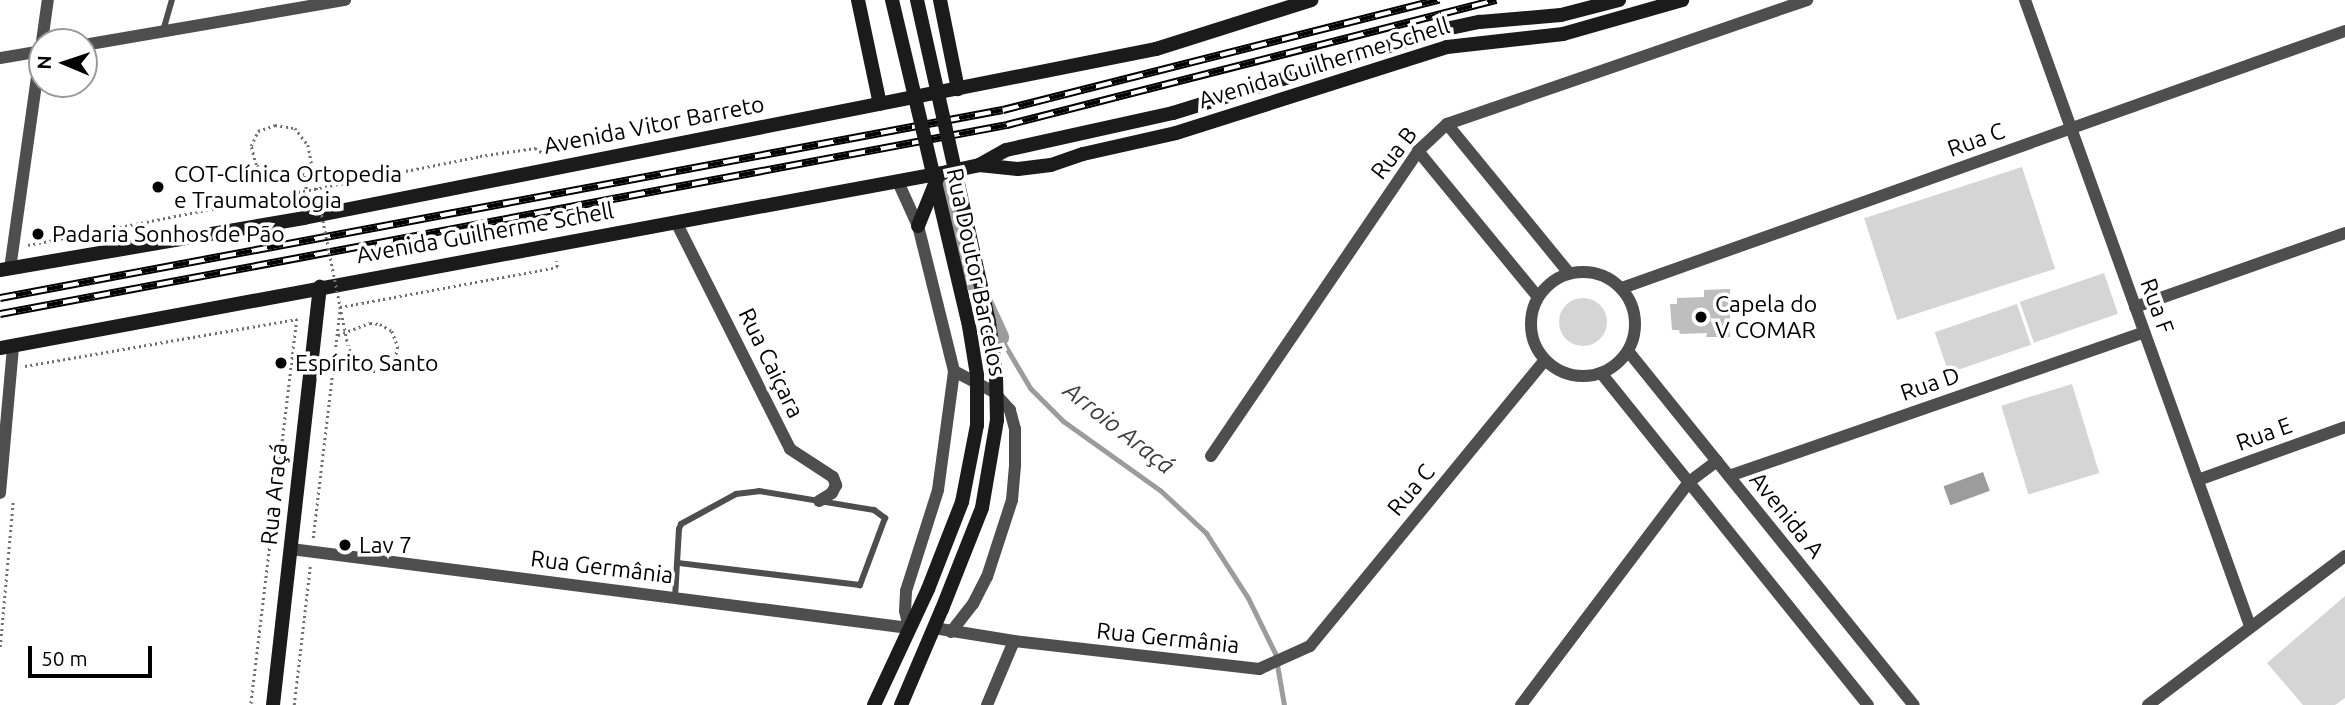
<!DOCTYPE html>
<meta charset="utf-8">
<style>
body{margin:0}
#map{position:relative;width:2345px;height:705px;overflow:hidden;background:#fff;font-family:Ubuntu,sans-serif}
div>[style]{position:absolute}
.green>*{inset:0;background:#d5d5d5;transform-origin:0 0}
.round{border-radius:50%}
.water>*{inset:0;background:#9c9c9c;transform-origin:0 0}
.stream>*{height:5px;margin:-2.5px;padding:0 2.5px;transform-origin:2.5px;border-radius:2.5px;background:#9c9c9c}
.canal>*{height:18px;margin:-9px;padding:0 9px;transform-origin:9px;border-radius:9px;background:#9c9c9c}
.building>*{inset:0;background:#bebebe}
.path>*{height:2.5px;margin-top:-1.25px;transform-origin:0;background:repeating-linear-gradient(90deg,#707070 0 2px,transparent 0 5.5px)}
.service>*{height:6px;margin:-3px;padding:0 3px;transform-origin:3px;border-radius:3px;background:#4e4e4e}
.minor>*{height:12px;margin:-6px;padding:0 6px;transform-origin:6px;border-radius:6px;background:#4e4e4e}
.minor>.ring{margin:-6px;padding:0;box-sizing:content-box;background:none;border:12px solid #4e4e4e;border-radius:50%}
.secondary>*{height:14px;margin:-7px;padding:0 7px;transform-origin:7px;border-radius:7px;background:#1b1b1b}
.rail>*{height:8px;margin-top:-4px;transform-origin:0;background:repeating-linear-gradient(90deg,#fff 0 16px,#000 0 32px);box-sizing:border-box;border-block:2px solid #000}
.path-bridge>*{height:2.5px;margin-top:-1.25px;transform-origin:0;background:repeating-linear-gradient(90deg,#707070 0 2px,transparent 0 5.5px)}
.secondary-bridge>*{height:14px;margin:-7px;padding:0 7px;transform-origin:7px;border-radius:7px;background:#1b1b1b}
.dots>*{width:19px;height:19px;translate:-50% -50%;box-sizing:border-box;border:4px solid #fff;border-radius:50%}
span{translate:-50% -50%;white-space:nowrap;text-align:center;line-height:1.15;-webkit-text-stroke:7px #fff;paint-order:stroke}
.street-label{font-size:23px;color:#000}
.poi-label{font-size:23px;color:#000}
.left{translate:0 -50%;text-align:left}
.water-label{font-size:24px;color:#3d3d3d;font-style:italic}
.north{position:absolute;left:28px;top:28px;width:70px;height:70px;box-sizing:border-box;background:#fff;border:2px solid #999;border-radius:50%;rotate:272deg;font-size:19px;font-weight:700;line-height:28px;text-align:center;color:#000}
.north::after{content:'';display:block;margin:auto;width:24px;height:32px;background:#000;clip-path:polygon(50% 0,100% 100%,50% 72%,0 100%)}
.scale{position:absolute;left:28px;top:646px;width:124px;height:32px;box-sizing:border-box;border:4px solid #000;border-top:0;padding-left:9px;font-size:21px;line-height:24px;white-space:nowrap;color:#000;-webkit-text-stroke:5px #fff;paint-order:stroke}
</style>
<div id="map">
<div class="green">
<div style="left:2022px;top:167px;width:107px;height:166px;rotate:72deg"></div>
<div style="left:2104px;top:273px;width:43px;height:89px;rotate:71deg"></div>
<div class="round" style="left:1559px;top:298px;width:48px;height:48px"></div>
<div style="left:2017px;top:304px;width:43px;height:87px;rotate:71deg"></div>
<div style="left:2072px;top:384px;width:93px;height:74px;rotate:73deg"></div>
<div style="clip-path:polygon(2345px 596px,2345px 698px,2335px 705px,2303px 705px,2267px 663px)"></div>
</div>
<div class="water">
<div style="left:1983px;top:472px;width:20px;height:42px;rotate:70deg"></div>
</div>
<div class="stream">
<div style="left:1000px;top:337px;width:59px;rotate:59.5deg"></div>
<div style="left:1030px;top:388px;width:47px;rotate:45deg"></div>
<div style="left:1063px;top:421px;width:120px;rotate:35.5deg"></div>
<div style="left:1161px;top:491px;width:62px;rotate:43deg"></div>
<div style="left:1206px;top:533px;width:77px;rotate:57.1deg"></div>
<div style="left:1248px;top:598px;width:61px;rotate:63.9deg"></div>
<div style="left:1275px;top:653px;width:53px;rotate:80.2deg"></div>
</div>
<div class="canal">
<div style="left:945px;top:175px;width:100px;rotate:75.5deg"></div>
<div style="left:970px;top:272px;width:72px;rotate:65.2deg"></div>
</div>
<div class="building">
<div style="clip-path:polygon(1730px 289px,1730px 337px,1706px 337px,1707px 333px,1680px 334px,1679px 330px,1672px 330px,1670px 304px,1677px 304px,1677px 298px,1704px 297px,1704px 290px)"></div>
</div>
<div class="path">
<div style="left:306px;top:189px;width:14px;rotate:-98deg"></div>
<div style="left:304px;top:175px;width:7px;rotate:-164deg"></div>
<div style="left:297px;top:173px;width:17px;rotate:170deg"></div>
<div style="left:280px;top:176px;width:19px;rotate:-164deg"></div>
<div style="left:262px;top:171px;width:8px;rotate:-135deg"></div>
<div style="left:256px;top:165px;width:20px;rotate:-105deg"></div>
<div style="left:251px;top:146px;width:17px;rotate:-65deg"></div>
<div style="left:258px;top:131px;width:18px;rotate:-19deg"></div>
<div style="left:275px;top:125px;width:20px;rotate:9deg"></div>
<div style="left:295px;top:128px;width:21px;rotate:53deg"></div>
<div style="left:28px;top:245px;width:461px;rotate:-11.1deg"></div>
<div style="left:480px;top:156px;width:56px;rotate:-8.3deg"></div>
<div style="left:535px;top:148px;width:13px;rotate:32deg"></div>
<div style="left:338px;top:335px;width:34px;rotate:-21deg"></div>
<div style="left:370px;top:323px;width:10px;rotate:6deg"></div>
<div style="left:380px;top:324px;width:14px;rotate:30deg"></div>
<div style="left:392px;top:331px;width:17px;rotate:69deg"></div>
<div style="left:398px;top:347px;width:9px;rotate:103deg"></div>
<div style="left:396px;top:356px;width:16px;rotate:128deg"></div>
<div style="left:386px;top:369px;width:19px;rotate:168deg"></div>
<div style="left:367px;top:373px;width:19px;rotate:-144deg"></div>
<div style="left:352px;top:362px;width:17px;rotate:-103deg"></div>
<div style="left:25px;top:366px;width:276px;rotate:-9.8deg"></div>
<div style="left:297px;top:319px;width:389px;rotate:96.8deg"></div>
<div style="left:313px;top:538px;width:233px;rotate:-83.3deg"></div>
<div style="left:340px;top:307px;width:221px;rotate:-10.4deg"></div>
<div style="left:557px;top:267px;width:6px;rotate:-99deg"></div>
<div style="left:0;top:647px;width:147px;rotate:-84.9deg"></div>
<div style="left:294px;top:705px;width:140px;rotate:-83.4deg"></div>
</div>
<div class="service">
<div style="left:163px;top:31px;width:32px;rotate:-74deg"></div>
<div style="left:675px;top:598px;width:69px;rotate:-86.7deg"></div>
<div style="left:679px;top:529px;width:5px;rotate:-68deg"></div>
<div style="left:681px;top:524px;width:63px;rotate:-28.6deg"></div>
<div style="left:736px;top:494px;width:23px;rotate:-7deg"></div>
<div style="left:759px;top:491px;width:117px;rotate:9.4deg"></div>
<div style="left:874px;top:510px;width:14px;rotate:36deg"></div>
<div style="left:885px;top:518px;width:72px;rotate:110.5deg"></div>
<div style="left:860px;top:585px;width:184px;rotate:-173.1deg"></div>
</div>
<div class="minor">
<div style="left:2025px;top:0;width:665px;rotate:70.23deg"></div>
<div style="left:84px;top:45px;width:265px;rotate:-9.8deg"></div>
<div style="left:0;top:58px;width:43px;rotate:-9.5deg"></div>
<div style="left:1447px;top:124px;width:193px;rotate:50.7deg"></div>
<div style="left:1418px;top:151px;width:188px;rotate:50.6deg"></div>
<div style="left:676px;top:222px;width:254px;rotate:63.3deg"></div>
<div style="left:790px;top:449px;width:51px;rotate:33.1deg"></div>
<div style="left:833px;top:477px;width:9px;rotate:69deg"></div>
<div style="left:836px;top:485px;width:9px;rotate:117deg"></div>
<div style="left:832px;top:493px;width:15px;rotate:148deg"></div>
<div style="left:10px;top:269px;width:272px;rotate:-82deg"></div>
<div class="ring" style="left:1531px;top:272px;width:92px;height:92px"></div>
<div style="left:1622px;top:288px;width:767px;rotate:-19.57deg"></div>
<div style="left:2135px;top:307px;width:223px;rotate:-19.4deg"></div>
<div style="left:1628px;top:351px;width:455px;rotate:51.1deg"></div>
<div style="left:1601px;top:373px;width:426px;rotate:51.2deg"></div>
<div style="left:1211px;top:456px;width:369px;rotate:-55.8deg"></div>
<div style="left:1418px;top:151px;width:40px;rotate:-43deg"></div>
<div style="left:1447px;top:124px;width:381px;rotate:-19deg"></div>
<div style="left:1729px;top:476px;width:439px;rotate:-19.1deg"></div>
<div style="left:2198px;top:480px;width:156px;rotate:-19.8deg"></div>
<div style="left:0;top:493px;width:148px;rotate:-84.9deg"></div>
<div style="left:291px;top:549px;width:623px;rotate:7.28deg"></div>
<div style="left:909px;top:628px;width:17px;rotate:-103deg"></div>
<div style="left:905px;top:611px;width:20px;rotate:-87deg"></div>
<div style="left:906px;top:591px;width:106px;rotate:-72.4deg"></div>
<div style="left:938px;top:490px;width:120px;rotate:-82.3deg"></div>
<div style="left:954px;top:371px;width:149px;rotate:-103.9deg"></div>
<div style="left:918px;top:226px;width:48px;rotate:-114.4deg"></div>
<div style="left:934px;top:628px;width:81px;rotate:9.2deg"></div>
<div style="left:1014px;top:641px;width:247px;rotate:6.5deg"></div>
<div style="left:1259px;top:669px;width:56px;rotate:-24.3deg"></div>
<div style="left:1310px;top:646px;width:370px;rotate:-50.6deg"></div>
<div style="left:951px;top:632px;width:36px;rotate:-52deg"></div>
<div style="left:973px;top:604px;width:30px;rotate:-63deg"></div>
<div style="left:987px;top:577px;width:81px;rotate:-72deg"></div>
<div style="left:1012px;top:500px;width:35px;rotate:-85deg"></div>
<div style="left:1015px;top:465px;width:36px;rotate:-90deg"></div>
<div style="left:1015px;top:429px;width:20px;rotate:-105deg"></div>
<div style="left:1010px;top:410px;width:24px;rotate:-132deg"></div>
<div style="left:994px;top:392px;width:45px;rotate:-152.3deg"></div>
<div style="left:987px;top:705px;width:69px;rotate:-67.1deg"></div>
<div style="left:1521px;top:705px;width:279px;rotate:-53deg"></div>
<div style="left:1689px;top:482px;width:35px;rotate:-37deg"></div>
<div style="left:2148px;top:705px;width:247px;rotate:-37.1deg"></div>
</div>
<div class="secondary">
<div style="left:858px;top:0;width:106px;rotate:78.1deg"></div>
<div style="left:940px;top:0;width:91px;rotate:78.6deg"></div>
<div style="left:979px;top:165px;width:39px;rotate:6deg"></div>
<div style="left:1018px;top:169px;width:33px;rotate:-7deg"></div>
<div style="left:1051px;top:165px;width:34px;rotate:-19deg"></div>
<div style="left:1083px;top:154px;width:95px;rotate:-12.7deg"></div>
<div style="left:1176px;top:133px;width:284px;rotate:-17.6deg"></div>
<div style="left:1447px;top:47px;width:117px;rotate:-6.4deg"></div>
<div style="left:1563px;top:34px;width:124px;rotate:-15.9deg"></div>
<div style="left:918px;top:226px;width:51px;rotate:-68deg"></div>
<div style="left:0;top:270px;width:308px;rotate:-9.7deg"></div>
<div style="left:304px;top:218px;width:869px;rotate:-11.22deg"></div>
<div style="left:1156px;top:49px;width:163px;rotate:-17.5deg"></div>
<div style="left:0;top:348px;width:963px;rotate:-10.53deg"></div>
<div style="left:947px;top:172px;width:33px;rotate:-12deg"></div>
<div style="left:979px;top:165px;width:31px;rotate:-29deg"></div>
<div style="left:1006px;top:150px;width:171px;rotate:-12.5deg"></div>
<div style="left:1173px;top:113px;width:281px;rotate:-17.2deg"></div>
<div style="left:1441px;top:30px;width:40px;rotate:-12deg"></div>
<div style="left:1480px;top:22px;width:81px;rotate:-4.9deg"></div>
<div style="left:1561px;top:15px;width:60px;rotate:-14.5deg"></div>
<div style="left:273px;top:705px;width:421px;rotate:-83.6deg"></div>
<div style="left:874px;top:705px;width:128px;rotate:-65deg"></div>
<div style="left:901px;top:705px;width:104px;rotate:-66.9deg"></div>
</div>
<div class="rail">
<div style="left:0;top:298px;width:1020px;rotate:-10.62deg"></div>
<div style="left:1003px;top:110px;width:450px;rotate:-14.2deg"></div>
<div style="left:0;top:314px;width:1025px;rotate:-10.63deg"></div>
<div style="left:1007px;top:125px;width:505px;rotate:-14.34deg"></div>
</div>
<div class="path-bridge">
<div style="left:308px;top:145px;width:204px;rotate:78.7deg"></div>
</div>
<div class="secondary-bridge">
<div style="left:892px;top:0;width:335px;rotate:76.7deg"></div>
<div style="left:969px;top:326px;width:50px;rotate:80.7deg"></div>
<div style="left:977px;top:375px;width:50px;rotate:90deg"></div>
<div style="left:977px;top:425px;width:78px;rotate:101deg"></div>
<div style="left:962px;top:502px;width:93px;rotate:111.3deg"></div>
<div style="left:917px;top:0;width:330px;rotate:77.4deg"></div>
<div style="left:989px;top:322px;width:52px;rotate:82.3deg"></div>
<div style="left:996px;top:374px;width:46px;rotate:88.8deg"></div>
<div style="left:997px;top:420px;width:89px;rotate:99.7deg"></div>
<div style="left:982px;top:508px;width:109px;rotate:111.6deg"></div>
</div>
<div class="dots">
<div style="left:158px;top:187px;background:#000"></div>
<div style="left:38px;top:234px;background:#000"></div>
<div style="left:1701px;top:317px;background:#000"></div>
<div style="left:281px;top:363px;background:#000"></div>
<div style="left:345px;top:545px;background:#000"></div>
</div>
<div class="street-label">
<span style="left:1324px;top:63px;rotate:-17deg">Avenida Guilherme Schell</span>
<span style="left:654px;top:125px;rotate:-11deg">Avenida Vitor Barreto</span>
<span style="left:1976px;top:140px;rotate:-20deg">Rua C</span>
<span style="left:1394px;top:153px;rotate:-52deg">Rua B</span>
<span style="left:485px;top:233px;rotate:-10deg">Avenida Guilherme Schell</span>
<span style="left:976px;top:272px;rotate:78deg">Rua Doutor Barcelos</span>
<span style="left:2157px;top:306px;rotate:70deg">Rua F</span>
<span style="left:771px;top:363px;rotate:64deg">Rua Caiçara</span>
<span style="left:1930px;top:384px;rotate:-19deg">Rua D</span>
<span style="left:2264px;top:434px;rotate:-20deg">Rua E</span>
<span style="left:1411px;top:490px;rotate:-50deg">Rua C</span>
<span style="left:274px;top:494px;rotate:-84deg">Rua Araçá</span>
<span style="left:1787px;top:515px;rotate:51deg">Avenida A</span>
<span style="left:602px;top:567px;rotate:7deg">Rua Germânia</span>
<span style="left:1168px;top:638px;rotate:6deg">Rua Germânia</span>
</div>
<div class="poi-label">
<span class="left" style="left:174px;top:187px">COT-Clínica Ortopedia<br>e Traumatologia</span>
<span class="left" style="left:52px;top:234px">Padaria Sonhos de Pão</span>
<span class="left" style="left:1715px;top:317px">Capela do<br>V COMAR</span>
<span class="left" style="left:295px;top:363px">Espírito Santo</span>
<span class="left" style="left:359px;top:545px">Lav 7</span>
</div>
<div class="water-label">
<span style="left:1119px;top:428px;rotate:38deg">Arroio Araçá</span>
</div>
<div class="north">N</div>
<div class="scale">50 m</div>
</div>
